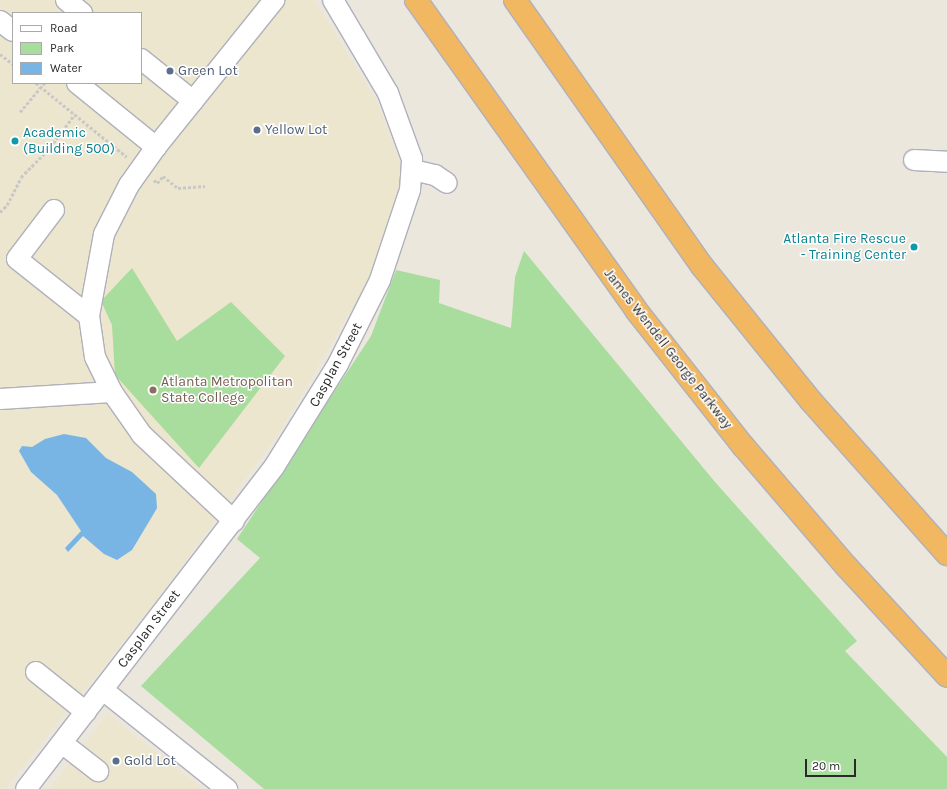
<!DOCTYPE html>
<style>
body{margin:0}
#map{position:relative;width:947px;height:789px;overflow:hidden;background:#ebe7dd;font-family:Karla,sans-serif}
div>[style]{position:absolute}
.education>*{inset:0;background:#ebe6cd}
.green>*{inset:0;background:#a8dd9d}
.water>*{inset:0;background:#78b5e5}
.path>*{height:2.5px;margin-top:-1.25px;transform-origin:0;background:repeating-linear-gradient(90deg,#c8c8c8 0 3px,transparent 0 5px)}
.roads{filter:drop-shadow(1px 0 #b0b0bc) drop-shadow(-1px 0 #b0b0bc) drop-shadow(0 1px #b0b0bc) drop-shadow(0 -1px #b0b0bc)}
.minor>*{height:20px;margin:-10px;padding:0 10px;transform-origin:10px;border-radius:10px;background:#fff}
.highway>*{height:22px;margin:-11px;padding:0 11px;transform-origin:11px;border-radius:11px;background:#f1b861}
.dots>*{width:11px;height:11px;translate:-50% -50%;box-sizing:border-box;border:2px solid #fff;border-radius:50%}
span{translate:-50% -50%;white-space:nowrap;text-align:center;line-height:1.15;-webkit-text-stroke:3px #fff;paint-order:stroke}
.service-label{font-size:14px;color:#4e5e75}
.left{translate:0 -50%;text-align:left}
.culture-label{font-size:14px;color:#0d838f}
.right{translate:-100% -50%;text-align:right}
.street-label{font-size:14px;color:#2a2a2a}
.education-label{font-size:14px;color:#785e54}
.legend{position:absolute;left:12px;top:12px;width:130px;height:72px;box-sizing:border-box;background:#fff;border:1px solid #aaa;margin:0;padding:5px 7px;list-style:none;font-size:12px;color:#2a2a2a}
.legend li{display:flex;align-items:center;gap:8px;height:20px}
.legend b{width:20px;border:1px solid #aaa}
.scale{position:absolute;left:805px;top:759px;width:51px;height:18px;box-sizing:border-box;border:2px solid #2a2a2a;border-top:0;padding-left:5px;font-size:12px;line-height:14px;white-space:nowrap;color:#2a2a2a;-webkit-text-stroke:3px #fff;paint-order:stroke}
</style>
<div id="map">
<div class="education">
<div style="clip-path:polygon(evenodd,0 0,314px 0,376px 100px,404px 173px,399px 196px,367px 283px,279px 433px,158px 598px,5px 789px,0 789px,0 0,13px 13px,141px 13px,141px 83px,13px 83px,13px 13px)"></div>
<div style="clip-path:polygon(108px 714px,203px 789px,49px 789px)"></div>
</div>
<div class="green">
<div style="clip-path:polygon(524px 251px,715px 482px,857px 641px,845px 651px,947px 757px,947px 789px,264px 789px,141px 686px,260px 558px,237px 539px,371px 336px,396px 270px,440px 280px,439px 303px,511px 328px,515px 277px)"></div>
<div style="clip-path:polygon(132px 268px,177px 341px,231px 302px,285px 356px,199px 468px,115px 375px,112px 325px,101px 301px)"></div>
</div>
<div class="water">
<div style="clip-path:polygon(64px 434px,86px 438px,106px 458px,132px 472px,156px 494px,157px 508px,150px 520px,132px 550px,117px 560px,104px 554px,83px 536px,68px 552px,65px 548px,81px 531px,57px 495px,31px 472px,19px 451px,22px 446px,32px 447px,45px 439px)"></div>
</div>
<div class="path">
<div style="left:0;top:54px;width:16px;rotate:38deg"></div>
<div style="left:36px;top:83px;width:117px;rotate:39.1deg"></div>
<div style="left:20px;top:112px;width:38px;rotate:-50deg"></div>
<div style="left:154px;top:180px;width:4px;rotate:45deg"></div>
<div style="left:157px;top:183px;width:9px;rotate:-49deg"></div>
<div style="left:163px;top:176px;width:19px;rotate:39deg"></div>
<div style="left:178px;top:188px;width:27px;rotate:-4deg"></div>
<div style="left:0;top:212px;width:10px;rotate:-45deg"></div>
<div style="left:7px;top:205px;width:31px;rotate:-63deg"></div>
<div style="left:21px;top:177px;width:37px;rotate:-45deg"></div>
<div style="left:47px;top:151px;width:46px;rotate:-52.9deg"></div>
</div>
<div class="roads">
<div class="minor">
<div style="left:66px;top:0;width:21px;rotate:39deg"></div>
<div style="left:0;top:21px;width:16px;rotate:38deg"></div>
<div style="left:141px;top:59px;width:67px;rotate:38.9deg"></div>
<div style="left:77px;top:83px;width:102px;rotate:39deg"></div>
<div style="left:156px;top:147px;width:189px;rotate:-51.2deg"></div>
<div style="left:914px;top:160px;width:33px;rotate:3deg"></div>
<div style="left:413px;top:170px;width:23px;rotate:13deg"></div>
<div style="left:435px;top:175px;width:14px;rotate:34deg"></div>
<div style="left:54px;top:210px;width:61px;rotate:127.1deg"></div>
<div style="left:17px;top:259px;width:92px;rotate:38.4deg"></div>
<div style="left:89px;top:316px;width:41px;rotate:81.7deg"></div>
<div style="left:95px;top:357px;width:39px;rotate:64deg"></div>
<div style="left:89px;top:316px;width:83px;rotate:-79.6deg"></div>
<div style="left:104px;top:234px;width:55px;rotate:-63deg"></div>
<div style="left:129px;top:185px;width:47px;rotate:-54.6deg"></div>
<div style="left:0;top:399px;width:112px;rotate:-3.6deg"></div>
<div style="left:112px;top:392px;width:52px;rotate:55.1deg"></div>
<div style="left:142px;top:435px;width:126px;rotate:43.1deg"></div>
<div style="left:36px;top:672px;width:64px;rotate:38.7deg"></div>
<div style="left:103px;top:690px;width:159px;rotate:38.6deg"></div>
<div style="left:62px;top:743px;width:46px;rotate:37.9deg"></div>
<div style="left:26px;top:789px;width:406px;rotate:-52.4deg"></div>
<div style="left:274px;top:467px;width:121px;rotate:-58.1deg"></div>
<div style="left:338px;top:364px;width:94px;rotate:-63.4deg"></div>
<div style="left:380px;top:280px;width:95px;rotate:-71.6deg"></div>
<div style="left:410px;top:190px;width:31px;rotate:-86deg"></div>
<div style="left:412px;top:159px;width:70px;rotate:-110deg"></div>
<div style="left:388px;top:93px;width:108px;rotate:-120.6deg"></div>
</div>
<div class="highway">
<div style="left:416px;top:0;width:380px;rotate:54.6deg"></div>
<div style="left:636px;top:310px;width:174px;rotate:51.8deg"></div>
<div style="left:744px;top:447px;width:157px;rotate:49.4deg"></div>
<div style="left:846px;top:566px;width:149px;rotate:47.4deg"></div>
<div style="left:515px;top:0;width:325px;rotate:54.9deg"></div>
<div style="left:702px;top:266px;width:174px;rotate:51.1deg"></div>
<div style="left:811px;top:401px;width:205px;rotate:48.4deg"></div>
</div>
</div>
<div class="dots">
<div style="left:170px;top:71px;background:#5c6f8a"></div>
<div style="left:257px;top:130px;background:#5c6f8a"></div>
<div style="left:15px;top:141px;background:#0f9aa8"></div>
<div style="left:914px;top:247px;background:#0f9aa8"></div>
<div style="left:153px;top:390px;background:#8d6e63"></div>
<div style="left:116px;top:761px;background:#5c6f8a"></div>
</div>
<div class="service-label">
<span class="left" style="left:178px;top:71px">Green Lot</span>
<span class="left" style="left:265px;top:130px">Yellow Lot</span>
<span class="left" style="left:124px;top:761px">Gold Lot</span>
</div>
<div class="culture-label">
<span class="left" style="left:23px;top:141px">Academic<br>(Building 500)</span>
<span class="right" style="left:906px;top:247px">Atlanta Fire Rescue<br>- Training Center</span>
</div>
<div class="street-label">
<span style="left:668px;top:349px;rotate:52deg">James Wendell George Parkway</span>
<span style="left:336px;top:365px;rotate:-61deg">Casplan Street</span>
<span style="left:149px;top:629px;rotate:-53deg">Casplan Street</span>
</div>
<div class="education-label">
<span class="left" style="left:161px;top:390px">Atlanta Metropolitan<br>State College</span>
</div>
<ul class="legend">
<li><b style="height:5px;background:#fff"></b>Road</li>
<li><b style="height:11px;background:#a8dd9d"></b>Park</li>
<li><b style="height:11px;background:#78b5e5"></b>Water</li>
</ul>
<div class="scale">20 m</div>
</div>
